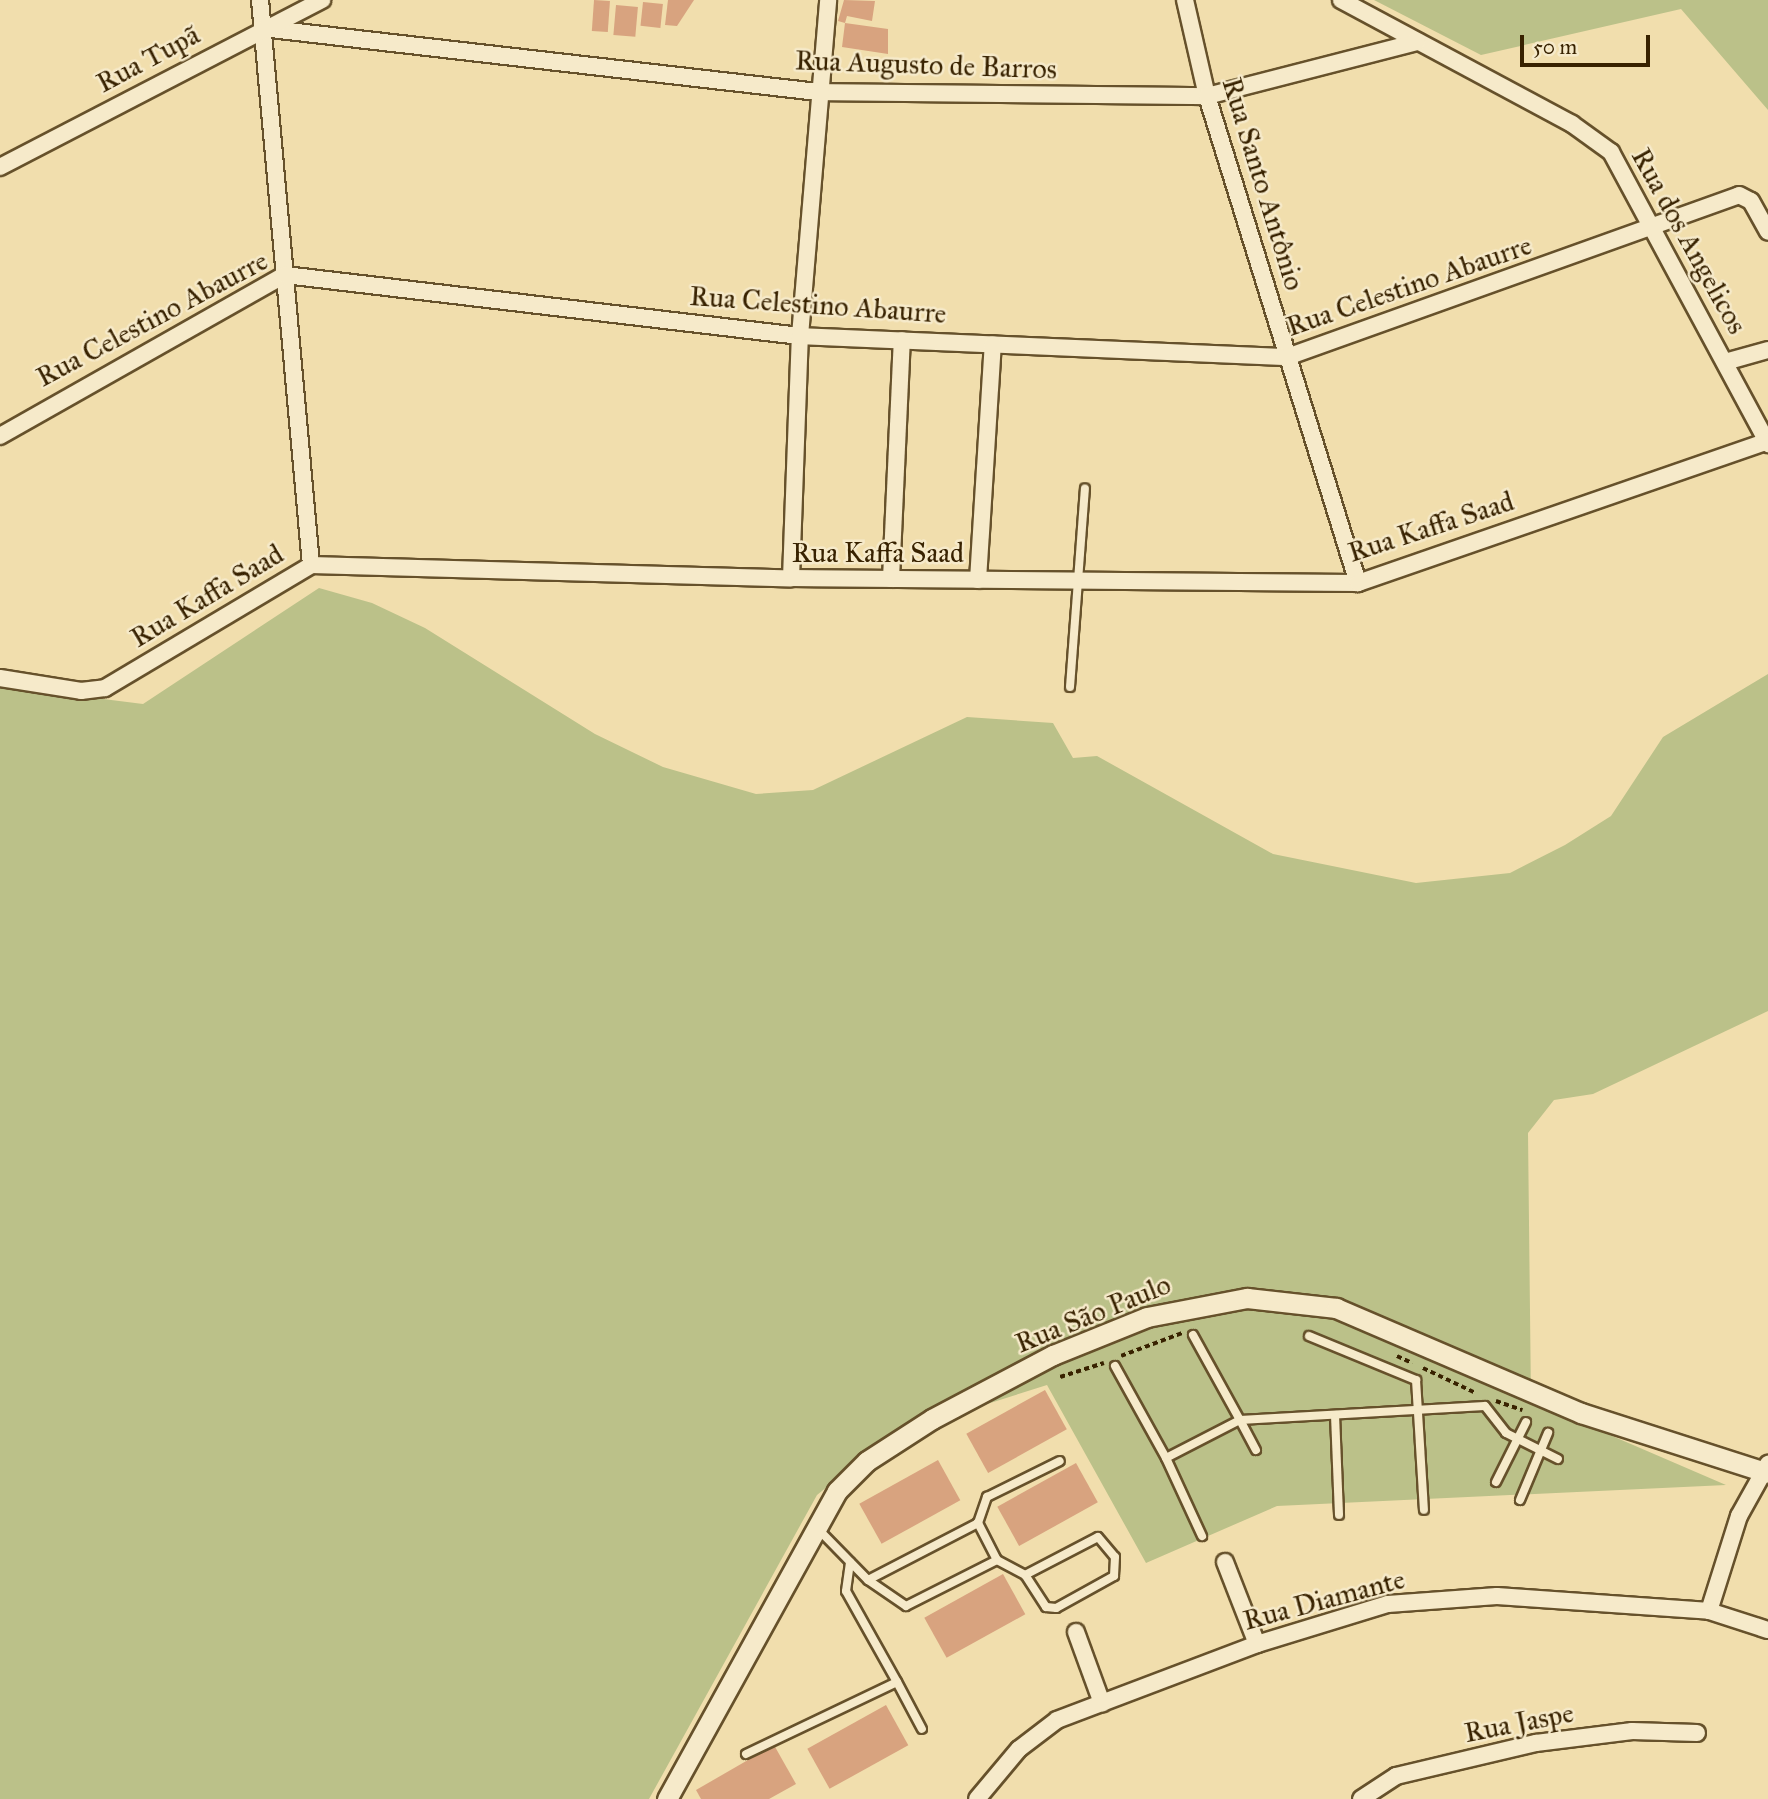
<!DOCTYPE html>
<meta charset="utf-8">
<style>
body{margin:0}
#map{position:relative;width:1768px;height:1799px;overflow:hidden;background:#f1dead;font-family:"IM FELL Great Primer",serif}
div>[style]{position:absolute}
.green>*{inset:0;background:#bbc189}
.building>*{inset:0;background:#d8a37f;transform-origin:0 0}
.path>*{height:3.5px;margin-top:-1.75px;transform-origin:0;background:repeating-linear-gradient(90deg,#382200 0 5px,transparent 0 8.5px)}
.roads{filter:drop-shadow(2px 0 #66512b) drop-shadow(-2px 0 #66512b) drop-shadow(0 2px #66512b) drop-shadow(0 -2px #66512b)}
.service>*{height:8px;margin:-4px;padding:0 4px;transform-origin:4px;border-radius:4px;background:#f6eaca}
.minor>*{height:16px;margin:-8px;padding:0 8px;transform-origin:8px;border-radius:8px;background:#f6eaca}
.tertiary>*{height:19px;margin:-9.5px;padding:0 9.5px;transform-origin:9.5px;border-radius:9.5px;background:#f6eaca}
span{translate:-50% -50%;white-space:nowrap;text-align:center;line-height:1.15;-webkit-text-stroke:5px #f6eaca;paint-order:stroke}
.street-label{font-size:28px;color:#382200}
.scale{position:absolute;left:1520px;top:35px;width:130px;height:32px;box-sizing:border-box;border:4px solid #382200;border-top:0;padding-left:9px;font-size:21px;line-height:24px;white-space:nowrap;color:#382200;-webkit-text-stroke:5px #f6eaca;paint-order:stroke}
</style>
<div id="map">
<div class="green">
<div style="clip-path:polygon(1374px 0,1768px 0,1768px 110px,1681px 9px,1481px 55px)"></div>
<div style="clip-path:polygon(319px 588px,372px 603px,425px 628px,595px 734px,663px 767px,756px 794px,813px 790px,967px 717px,1053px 723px,1073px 758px,1097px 756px,1273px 854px,1416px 883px,1510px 873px,1565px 845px,1611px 816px,1663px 737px,1768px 674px,1768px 1011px,1593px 1094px,1554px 1100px,1528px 1133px,1531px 1401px,1726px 1485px,1277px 1506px,1146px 1563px,1047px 1385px,892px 1434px,817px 1495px,649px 1799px,0 1799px,0 686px,143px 704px)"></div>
</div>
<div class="building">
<div style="left:594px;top:0;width:16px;height:31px;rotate:4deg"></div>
<div style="clip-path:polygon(668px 0,694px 0,677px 26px,665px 25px)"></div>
<div style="clip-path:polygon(844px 0,875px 1px,872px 21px,847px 16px,845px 23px,888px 29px,888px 54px,842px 47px,845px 23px,838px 21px)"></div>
<div style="left:643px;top:2px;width:20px;height:24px;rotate:6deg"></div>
<div style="left:616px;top:5px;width:22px;height:30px;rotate:5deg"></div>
<div style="left:1045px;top:1390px;width:45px;height:90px;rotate:61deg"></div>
<div style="left:938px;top:1460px;width:46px;height:90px;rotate:61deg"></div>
<div style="left:1076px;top:1463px;width:45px;height:90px;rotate:61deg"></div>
<div style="left:1003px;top:1574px;width:46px;height:90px;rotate:61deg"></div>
<div style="left:886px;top:1705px;width:46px;height:90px;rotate:61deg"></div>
<div style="clip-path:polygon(774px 1745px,796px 1784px,769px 1799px,701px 1799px,696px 1790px)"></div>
</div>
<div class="path">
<div style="left:1121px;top:1356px;width:65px;rotate:-20.7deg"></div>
<div style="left:1397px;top:1356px;width:17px;rotate:25deg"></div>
<div style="left:1423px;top:1368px;width:59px;rotate:25.3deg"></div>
<div style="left:1060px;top:1377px;width:46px;rotate:-17.7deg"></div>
<div style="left:1496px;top:1401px;width:28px;rotate:19deg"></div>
</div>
<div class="roads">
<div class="service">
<div style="left:1070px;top:687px;width:199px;rotate:-85.7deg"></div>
<div style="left:1193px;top:1335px;width:97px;rotate:61.1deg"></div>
<div style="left:1240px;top:1420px;width:245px;rotate:-3.3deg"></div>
<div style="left:1485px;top:1406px;width:34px;rotate:52deg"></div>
<div style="left:1506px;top:1433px;width:58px;rotate:26.6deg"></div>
<div style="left:1309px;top:1336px;width:116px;rotate:22.4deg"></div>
<div style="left:1416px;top:1380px;width:130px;rotate:86.5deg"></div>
<div style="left:1115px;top:1366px;width:105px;rotate:61deg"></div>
<div style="left:1166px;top:1458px;width:83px;rotate:-27.2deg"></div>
<div style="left:1240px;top:1420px;width:34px;rotate:62deg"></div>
<div style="left:1335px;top:1415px;width:100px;rotate:87.7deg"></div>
<div style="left:1166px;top:1458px;width:86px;rotate:65.2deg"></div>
<div style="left:1496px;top:1482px;width:67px;rotate:-63.4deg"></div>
<div style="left:1520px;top:1500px;width:73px;rotate:-67.3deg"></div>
<div style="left:818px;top:1529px;width:71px;rotate:45.6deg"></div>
<div style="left:868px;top:1580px;width:124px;rotate:-27.4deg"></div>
<div style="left:978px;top:1523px;width:28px;rotate:-71deg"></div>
<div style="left:987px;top:1497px;width:81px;rotate:-26.3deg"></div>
<div style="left:1098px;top:1537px;width:26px;rotate:50deg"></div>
<div style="left:1115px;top:1557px;width:19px;rotate:93deg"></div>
<div style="left:1114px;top:1576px;width:66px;rotate:151.1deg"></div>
<div style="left:1056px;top:1608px;width:10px;rotate:-174deg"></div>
<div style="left:1046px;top:1607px;width:38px;rotate:-123deg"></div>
<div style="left:1025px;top:1575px;width:82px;rotate:-27.5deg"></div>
<div style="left:997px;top:1560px;width:32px;rotate:28deg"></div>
<div style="left:868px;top:1580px;width:46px;rotate:34.4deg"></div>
<div style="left:906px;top:1606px;width:102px;rotate:-26.8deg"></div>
<div style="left:997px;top:1560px;width:42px;rotate:-117.2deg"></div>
<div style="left:897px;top:1682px;width:53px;rotate:62deg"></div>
<div style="left:746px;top:1754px;width:167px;rotate:-25.5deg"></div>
<div style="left:897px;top:1682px;width:104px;rotate:-119.3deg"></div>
<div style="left:846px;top:1591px;width:29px;rotate:-82deg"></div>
</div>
<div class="minor">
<div style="left:260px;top:0;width:567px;rotate:84.84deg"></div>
<div style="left:1185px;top:0;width:98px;rotate:77.1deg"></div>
<div style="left:1207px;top:96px;width:510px;rotate:72.77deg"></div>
<div style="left:1341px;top:0;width:262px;rotate:28.2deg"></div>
<div style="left:1572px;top:124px;width:48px;rotate:35.7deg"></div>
<div style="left:1611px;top:152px;width:332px;rotate:61.7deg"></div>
<div style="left:262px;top:28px;width:560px;rotate:6.57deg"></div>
<div style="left:818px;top:92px;width:389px;rotate:0.6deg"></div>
<div style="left:1207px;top:96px;width:217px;rotate:-14.4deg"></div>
<div style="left:0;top:167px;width:363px;rotate:-27.4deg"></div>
<div style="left:1725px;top:362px;width:45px;rotate:-15.6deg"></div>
<div style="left:0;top:436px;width:327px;rotate:-29.5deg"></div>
<div style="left:285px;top:275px;width:519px;rotate:6.76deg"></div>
<div style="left:800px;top:336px;width:487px;rotate:2.5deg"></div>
<div style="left:1287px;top:357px;width:480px;rotate:-19.7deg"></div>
<div style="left:1739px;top:195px;width:13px;rotate:27deg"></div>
<div style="left:1751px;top:201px;width:35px;rotate:61deg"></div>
<div style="left:791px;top:578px;width:242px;rotate:-87.9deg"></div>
<div style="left:800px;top:336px;width:337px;rotate:-85.2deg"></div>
<div style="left:891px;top:579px;width:239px;rotate:-87.4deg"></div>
<div style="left:978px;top:580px;width:236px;rotate:-86.4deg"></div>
<div style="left:0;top:678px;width:82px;rotate:9.1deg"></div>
<div style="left:81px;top:691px;width:24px;rotate:-7deg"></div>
<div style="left:105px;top:688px;width:240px;rotate:-30.8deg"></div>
<div style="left:311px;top:565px;width:480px;rotate:1.6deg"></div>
<div style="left:791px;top:578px;width:567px;rotate:0.51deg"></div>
<div style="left:1358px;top:583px;width:434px;rotate:-19.1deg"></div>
<div style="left:1225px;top:1562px;width:88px;rotate:68.7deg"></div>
<div style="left:1709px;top:1611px;width:100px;rotate:-72.5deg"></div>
<div style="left:1739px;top:1516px;width:60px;rotate:-60.9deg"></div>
<div style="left:1076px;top:1632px;width:76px;rotate:69.9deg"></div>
<div style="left:977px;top:1799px;width:65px;rotate:-50deg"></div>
<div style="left:1019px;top:1749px;width:48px;rotate:-37.3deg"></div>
<div style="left:1057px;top:1720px;width:214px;rotate:-20.8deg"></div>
<div style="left:1257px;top:1644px;width:137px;rotate:-17deg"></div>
<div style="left:1388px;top:1604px;width:109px;rotate:-4.2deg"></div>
<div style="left:1497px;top:1596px;width:213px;rotate:4deg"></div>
<div style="left:1709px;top:1611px;width:62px;rotate:17.9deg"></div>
<div style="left:1361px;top:1799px;width:42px;rotate:-33.3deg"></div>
<div style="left:1396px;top:1776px;width:144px;rotate:-13.3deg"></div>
<div style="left:1536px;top:1743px;width:97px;rotate:-7.1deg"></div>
<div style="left:1632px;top:1731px;width:65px;rotate:1.8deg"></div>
</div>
<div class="tertiary">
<div style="left:667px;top:1799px;width:352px;rotate:-61.1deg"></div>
<div style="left:837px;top:1491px;width:42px;rotate:-45deg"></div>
<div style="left:867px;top:1461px;width:77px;rotate:-32.9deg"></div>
<div style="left:932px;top:1419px;width:137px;rotate:-27.9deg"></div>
<div style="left:1053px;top:1355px;width:101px;rotate:-22deg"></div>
<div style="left:1147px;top:1317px;width:102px;rotate:-10.8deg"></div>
<div style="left:1247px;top:1298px;width:90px;rotate:6.4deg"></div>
<div style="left:1336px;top:1308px;width:267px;rotate:23.2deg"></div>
<div style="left:1581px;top:1413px;width:196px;rotate:17.8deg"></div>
</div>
</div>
<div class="street-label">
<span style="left:148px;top:59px;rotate:-28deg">Rua Tupã</span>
<span style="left:926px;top:65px;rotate:2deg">Rua Augusto de Barros</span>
<span style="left:1263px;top:184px;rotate:73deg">Rua Santo Antônio</span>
<span style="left:1689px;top:241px;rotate:61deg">Rua dos Angelicos</span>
<span style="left:1409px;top:286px;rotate:-19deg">Rua Celestino Abaurre</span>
<span style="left:818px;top:305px;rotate:4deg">Rua Celestino Abaurre</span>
<span style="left:152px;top:319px;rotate:-28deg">Rua Celestino Abaurre</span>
<span style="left:1431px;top:527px;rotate:-18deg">Rua Kaffa Saad</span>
<span style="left:878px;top:553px">Rua Kaffa Saad</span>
<span style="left:207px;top:596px;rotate:-31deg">Rua Kaffa Saad</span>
<span style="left:1093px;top:1314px;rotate:-22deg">Rua São Paulo</span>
<span style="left:1324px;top:1600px;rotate:-15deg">Rua Diamante</span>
<span style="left:1519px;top:1723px;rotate:-11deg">Rua Jaspe</span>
</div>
<div class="scale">50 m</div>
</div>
